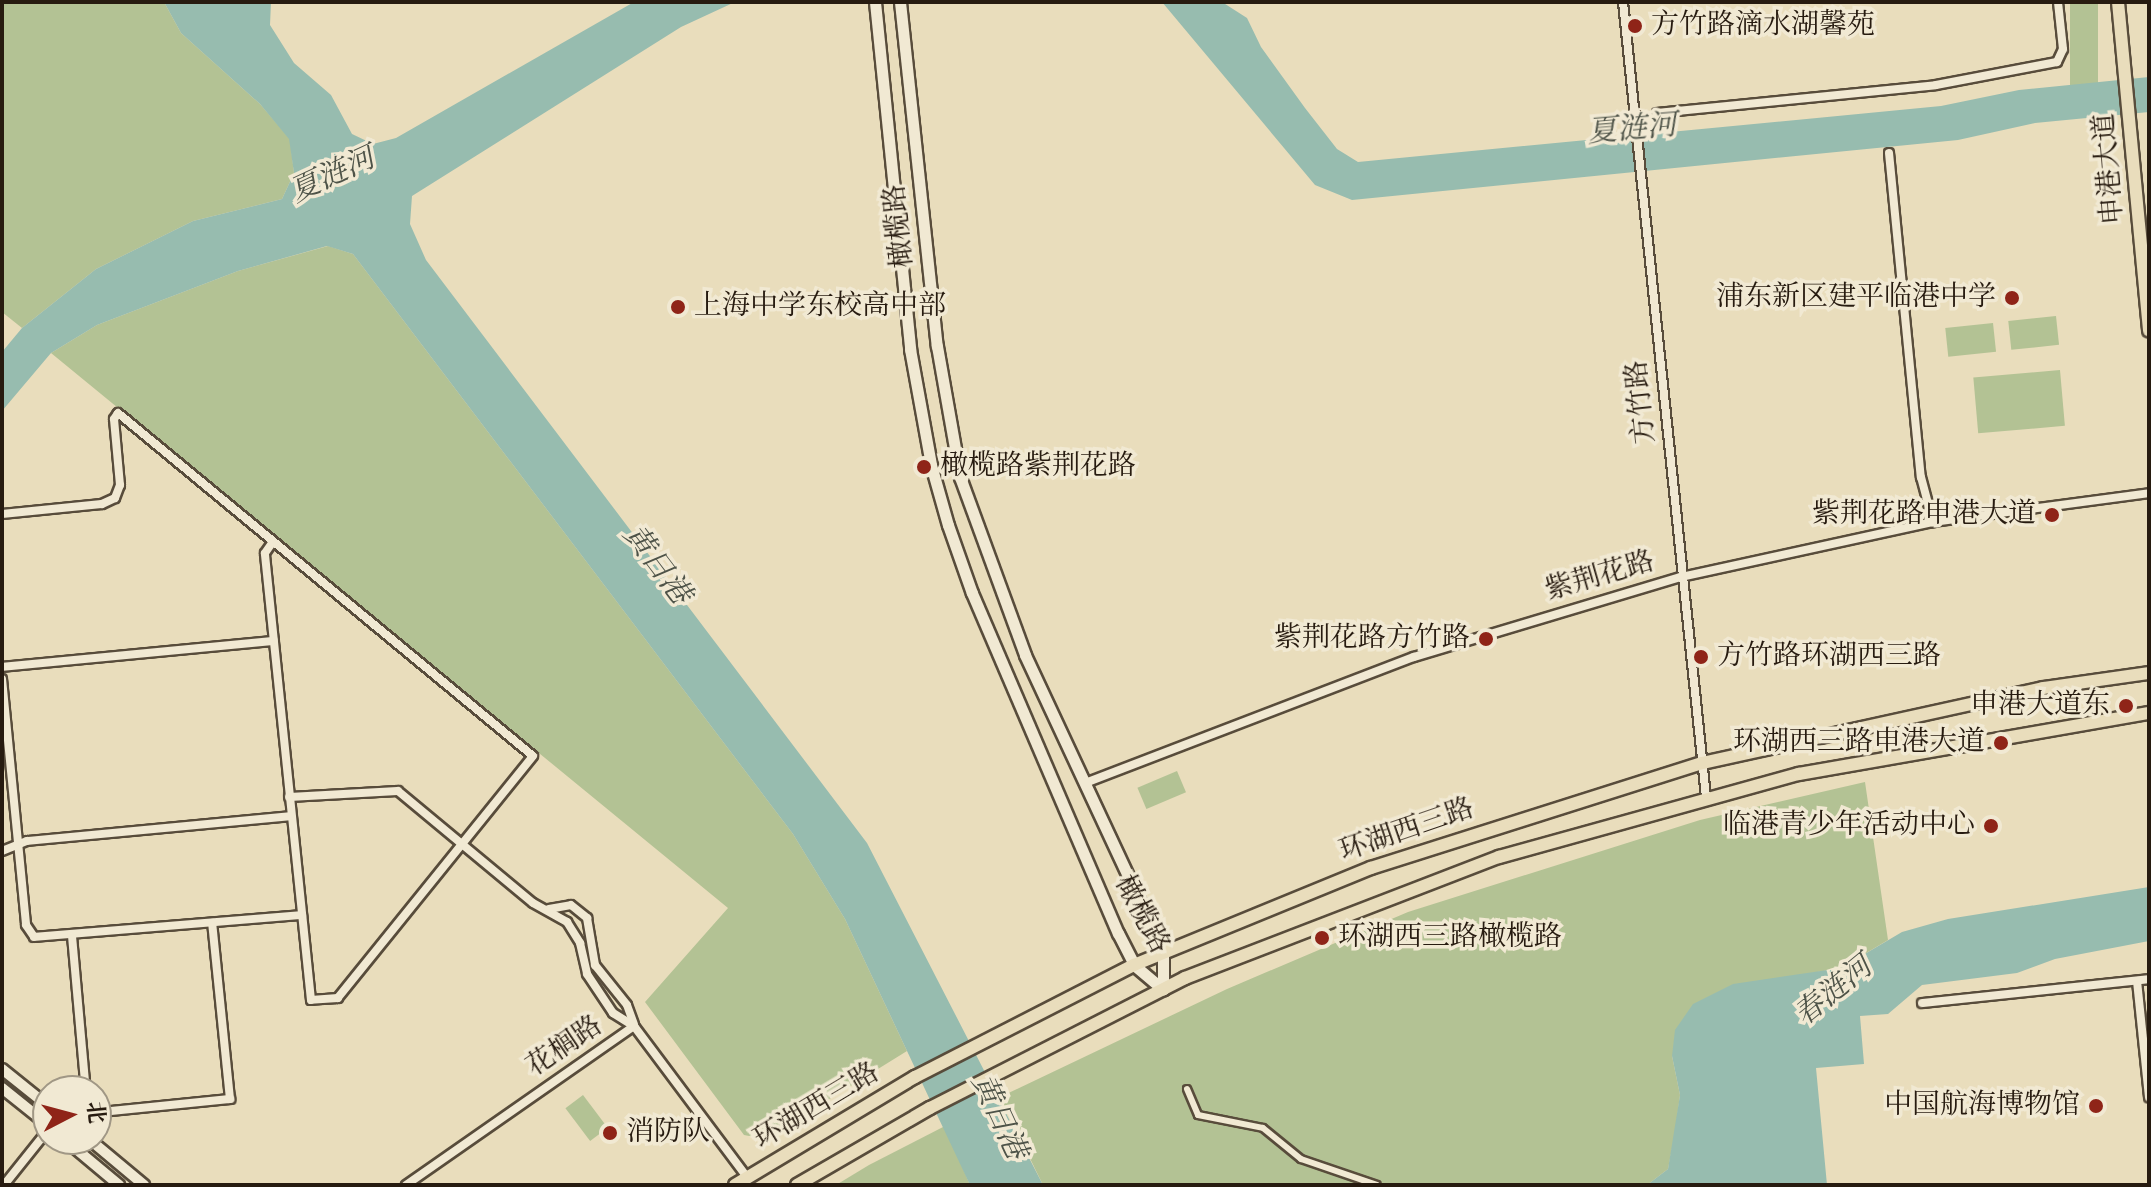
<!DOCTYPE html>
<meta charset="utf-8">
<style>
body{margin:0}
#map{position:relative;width:2151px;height:1187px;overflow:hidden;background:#e9ddbc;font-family:Vollkorn,"Noto Serif SC",serif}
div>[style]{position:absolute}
.green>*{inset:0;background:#b3c294;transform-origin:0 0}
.water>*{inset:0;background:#97bcaf}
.roads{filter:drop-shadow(2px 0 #584c3b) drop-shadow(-2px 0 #584c3b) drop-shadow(0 2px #584c3b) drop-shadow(0 -2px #584c3b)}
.pedestrian>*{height:6px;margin:-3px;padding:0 3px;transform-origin:3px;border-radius:3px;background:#f1e9d3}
.minor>*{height:8px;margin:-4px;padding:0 4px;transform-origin:4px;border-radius:4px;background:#f1e9d3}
.tertiary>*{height:10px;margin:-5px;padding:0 5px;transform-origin:5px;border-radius:5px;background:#f1e9d3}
.secondary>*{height:11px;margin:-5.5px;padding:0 5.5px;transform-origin:5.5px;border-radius:5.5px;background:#f1e9d3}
.primary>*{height:12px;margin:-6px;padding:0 6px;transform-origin:6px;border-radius:6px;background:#e9ddbc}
.dots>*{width:22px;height:22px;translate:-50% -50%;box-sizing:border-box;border:4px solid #f1e9d3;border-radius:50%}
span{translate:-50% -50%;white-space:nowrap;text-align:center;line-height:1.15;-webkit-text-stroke:7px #f1e9d3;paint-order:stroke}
.poi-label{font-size:28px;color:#271b10}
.left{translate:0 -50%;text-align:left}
.right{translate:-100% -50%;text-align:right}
.street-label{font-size:28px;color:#271b10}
.water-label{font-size:30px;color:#4e5348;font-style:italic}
.frame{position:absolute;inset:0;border:4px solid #271b10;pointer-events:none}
.north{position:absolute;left:32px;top:1075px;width:80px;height:80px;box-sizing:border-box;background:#f1e9d3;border:2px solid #a09785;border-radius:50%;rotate:84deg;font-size:22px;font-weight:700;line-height:32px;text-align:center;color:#271b10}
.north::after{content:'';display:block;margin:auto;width:28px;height:36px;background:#8f2418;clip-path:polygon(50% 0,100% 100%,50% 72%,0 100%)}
</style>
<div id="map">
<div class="green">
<div style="clip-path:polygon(2px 2px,164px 2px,181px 33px,260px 104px,290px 139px,294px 173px,282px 199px,193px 221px,96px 269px,22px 328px,2px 312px)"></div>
<div style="left:2070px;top:2px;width:28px;height:83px"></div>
<div style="clip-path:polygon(328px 246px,353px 254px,793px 834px,845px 919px,907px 1051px,765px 1139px,744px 1135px,645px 1002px,728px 908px,51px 353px,97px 325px,238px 271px)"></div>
<div style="left:2056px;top:316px;width:29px;height:48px;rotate:84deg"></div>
<div style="left:1993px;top:323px;width:29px;height:48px;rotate:84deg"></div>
<div style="left:2060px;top:370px;width:56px;height:87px;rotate:85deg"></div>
<div style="left:1177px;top:771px;width:23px;height:43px;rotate:67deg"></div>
<div style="clip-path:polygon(1865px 782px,1888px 940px,1841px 968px,1771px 980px,1672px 1056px,1680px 1095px,1675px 1133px,1668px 1169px,1647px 1185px,1043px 1185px,1000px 1097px,1227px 989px,1408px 912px,1700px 820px)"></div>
<div style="left:583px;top:1095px;width:41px;height:22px;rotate:53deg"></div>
<div style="clip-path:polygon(945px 1126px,970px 1185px,836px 1185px,869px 1165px)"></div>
</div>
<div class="water">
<div style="clip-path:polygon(164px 2px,271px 2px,270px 25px,294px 63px,331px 95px,352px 134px,373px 144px,396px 138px,634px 2px,735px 2px,681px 27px,412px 196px,410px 224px,426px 260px,867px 843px,1043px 1185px,970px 1185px,845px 919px,793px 834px,353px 254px,327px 246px,238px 271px,97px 325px,51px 353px,2px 411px,2px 352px,22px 328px,96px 269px,193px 221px,282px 199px,294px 173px,289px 139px,260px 104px,181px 33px)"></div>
<div style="clip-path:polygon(1162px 2px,1222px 2px,1247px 18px,1261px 47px,1305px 108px,1337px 149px,1358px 162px,1941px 106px,2019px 90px,2149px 77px,2149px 112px,2035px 123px,1958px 140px,1352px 200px,1315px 185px)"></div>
<div style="clip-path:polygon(2149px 887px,2149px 941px,2055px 959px,2017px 973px,1922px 985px,1888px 1014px,1860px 1016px,1864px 1064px,1816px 1068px,1827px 1185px,1647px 1185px,1668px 1169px,1680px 1095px,1672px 1056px,1675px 1030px,1693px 1004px,1733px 984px,1841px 968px,1902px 932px,1948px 919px)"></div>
</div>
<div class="roads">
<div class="pedestrian">
<div style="left:1187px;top:1089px;width:28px;rotate:67deg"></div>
<div style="left:1198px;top:1115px;width:66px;rotate:11.3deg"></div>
<div style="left:1263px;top:1128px;width:49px;rotate:39.2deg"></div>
<div style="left:1301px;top:1159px;width:80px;rotate:18.9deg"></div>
</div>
<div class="minor">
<div style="left:1623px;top:2px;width:799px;rotate:84.04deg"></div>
<div style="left:1657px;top:113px;width:280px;rotate:-5.7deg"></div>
<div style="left:1936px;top:85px;width:123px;rotate:-10.8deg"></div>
<div style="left:2057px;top:62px;width:14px;rotate:-65deg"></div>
<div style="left:2063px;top:49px;width:47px;rotate:-96.1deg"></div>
<div style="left:1889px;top:153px;width:326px;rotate:84.4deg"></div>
<div style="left:1921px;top:477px;width:47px;rotate:75.1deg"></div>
<div style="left:2px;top:514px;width:100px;rotate:-5.7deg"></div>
<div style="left:102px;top:504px;width:14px;rotate:-25deg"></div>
<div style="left:115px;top:498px;width:14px;rotate:-69deg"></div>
<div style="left:120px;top:485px;width:66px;rotate:-95.2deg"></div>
<div style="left:114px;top:419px;width:7px;rotate:-56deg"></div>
<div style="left:118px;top:413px;width:538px;rotate:39.57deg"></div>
<div style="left:533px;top:756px;width:311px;rotate:128.9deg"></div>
<div style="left:338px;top:998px;width:27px;rotate:176deg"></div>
<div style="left:311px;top:1000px;width:449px;rotate:-95.9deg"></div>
<div style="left:265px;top:553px;width:12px;rotate:-55deg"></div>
<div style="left:2px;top:667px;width:273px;rotate:-5.5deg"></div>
<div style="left:2px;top:679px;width:247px;rotate:84.4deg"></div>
<div style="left:26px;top:925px;width:14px;rotate:56deg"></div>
<div style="left:34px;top:937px;width:269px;rotate:-4.7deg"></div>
<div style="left:1085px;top:783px;width:352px;rotate:-21deg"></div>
<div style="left:1414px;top:657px;width:279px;rotate:-16.7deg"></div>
<div style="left:1681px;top:577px;width:258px;rotate:-12.3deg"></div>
<div style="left:1933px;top:522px;width:218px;rotate:-7.6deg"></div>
<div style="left:289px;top:797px;width:109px;rotate:-3.2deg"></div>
<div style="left:398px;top:791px;width:175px;rotate:39.7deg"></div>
<div style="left:533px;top:903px;width:39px;rotate:29deg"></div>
<div style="left:567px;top:922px;width:25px;rotate:58deg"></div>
<div style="left:580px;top:943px;width:32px;rotate:77deg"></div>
<div style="left:587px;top:974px;width:47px;rotate:56.3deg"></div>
<div style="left:613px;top:1013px;width:25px;rotate:32deg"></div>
<div style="left:2px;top:851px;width:27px;rotate:-22deg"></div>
<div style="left:27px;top:841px;width:265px;rotate:-5.4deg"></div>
<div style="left:549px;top:909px;width:22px;rotate:-10deg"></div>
<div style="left:571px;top:905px;width:21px;rotate:39deg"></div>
<div style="left:587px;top:918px;width:48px;rotate:80.3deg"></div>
<div style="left:595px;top:965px;width:51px;rotate:51.3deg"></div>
<div style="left:627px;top:1005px;width:20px;rotate:70deg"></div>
<div style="left:72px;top:936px;width:147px;rotate:84.9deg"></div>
<div style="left:2137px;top:981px;width:117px;rotate:84.1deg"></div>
<div style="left:1922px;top:1003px;width:228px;rotate:-6deg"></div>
<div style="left:110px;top:1111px;width:121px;rotate:-5.7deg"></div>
<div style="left:230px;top:1099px;width:177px;rotate:-95.8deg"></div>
<div style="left:4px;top:1185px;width:70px;rotate:-51.3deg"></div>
<div style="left:406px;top:1185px;width:278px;rotate:-34.9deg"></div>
<div style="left:634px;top:1026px;width:189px;rotate:53.2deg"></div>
</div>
<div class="tertiary">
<div style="left:2px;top:1069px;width:59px;rotate:38.8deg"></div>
<div style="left:2px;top:1088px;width:59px;rotate:38.8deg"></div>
<div style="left:64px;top:1139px;width:72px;rotate:39.9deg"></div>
<div style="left:89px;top:1139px;width:72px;rotate:39.9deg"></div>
</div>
<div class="secondary">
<div style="left:875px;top:2px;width:349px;rotate:84.2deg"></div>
<div style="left:910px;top:349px;width:118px;rotate:79.7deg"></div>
<div style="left:931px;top:465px;width:62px;rotate:74.2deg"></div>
<div style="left:948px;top:525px;width:72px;rotate:70.6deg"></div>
<div style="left:972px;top:593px;width:370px;rotate:66.8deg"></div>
<div style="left:1118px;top:933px;width:36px;rotate:63deg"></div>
<div style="left:1134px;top:965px;width:38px;rotate:40deg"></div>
<div style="left:900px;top:2px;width:346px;rotate:83.9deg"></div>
<div style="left:937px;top:346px;width:133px;rotate:80deg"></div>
<div style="left:960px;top:477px;width:189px;rotate:69.9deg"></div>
<div style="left:1025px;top:655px;width:327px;rotate:65deg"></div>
<div style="left:1163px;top:951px;width:38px;rotate:90deg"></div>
</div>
<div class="primary">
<div style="left:2118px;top:2px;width:330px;rotate:84.6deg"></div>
<div style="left:735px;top:1185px;width:210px;rotate:-31deg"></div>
<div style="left:915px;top:1077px;width:246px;rotate:-27.1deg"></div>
<div style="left:1134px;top:965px;width:256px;rotate:-22.3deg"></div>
<div style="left:1371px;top:868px;width:347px;rotate:-17.6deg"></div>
<div style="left:1702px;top:763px;width:349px;rotate:-12.4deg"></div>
<div style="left:2043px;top:688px;width:107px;rotate:-8.1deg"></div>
<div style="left:797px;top:1185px;width:154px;rotate:-30.1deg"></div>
<div style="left:930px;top:1108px;width:286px;rotate:-27deg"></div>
<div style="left:1185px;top:978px;width:337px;rotate:-21.1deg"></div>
<div style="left:1499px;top:857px;width:311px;rotate:-15.5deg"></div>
<div style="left:1799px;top:774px;width:355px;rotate:-9.9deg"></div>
</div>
</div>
<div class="dots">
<div style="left:1635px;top:26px;background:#8f2418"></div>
<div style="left:2012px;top:298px;background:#8f2418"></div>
<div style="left:678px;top:307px;background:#8f2418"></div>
<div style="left:924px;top:467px;background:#8f2418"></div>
<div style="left:2052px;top:515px;background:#8f2418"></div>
<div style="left:1486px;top:639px;background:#8f2418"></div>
<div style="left:1701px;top:657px;background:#8f2418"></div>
<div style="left:2126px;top:706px;background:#8f2418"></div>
<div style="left:2001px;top:743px;background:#8f2418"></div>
<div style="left:1991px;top:826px;background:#8f2418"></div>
<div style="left:1322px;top:938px;background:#8f2418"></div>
<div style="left:2096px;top:1106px;background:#8f2418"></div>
<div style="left:610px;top:1133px;background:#8f2418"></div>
</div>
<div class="poi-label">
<span class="left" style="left:1651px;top:26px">方竹路滴水湖馨苑</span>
<span class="right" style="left:1996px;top:298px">浦东新区建平临港中学</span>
<span class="left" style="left:694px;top:307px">上海中学东校高中部</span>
<span class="left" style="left:940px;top:467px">橄榄路紫荆花路</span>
<span class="right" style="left:2036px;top:515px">紫荆花路申港大道</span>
<span class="right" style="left:1470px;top:639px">紫荆花路方竹路</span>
<span class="left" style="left:1717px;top:657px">方竹路环湖西三路</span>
<span class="right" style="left:2110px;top:706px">申港大道东</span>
<span class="right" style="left:1985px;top:743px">环湖西三路申港大道</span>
<span class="right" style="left:1975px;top:826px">临港青少年活动中心</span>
<span class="left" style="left:1338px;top:938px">环湖西三路橄榄路</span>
<span class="right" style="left:2080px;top:1106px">中国航海博物馆</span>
<span class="left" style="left:626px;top:1133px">消防队</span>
</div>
<div class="street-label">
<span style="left:2110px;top:169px;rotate:-95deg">申港大道</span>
<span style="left:900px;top:226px;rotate:-96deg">橄榄路</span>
<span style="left:1642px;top:402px;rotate:-96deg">方竹路</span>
<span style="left:1600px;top:577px;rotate:-16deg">紫荆花路</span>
<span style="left:1407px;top:831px;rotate:-19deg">环湖西三路</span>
<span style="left:1141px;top:915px;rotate:62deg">橄榄路</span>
<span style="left:565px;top:1047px;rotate:-34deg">花榈路</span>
<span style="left:817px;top:1107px;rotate:-31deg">环湖西三路</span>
</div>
<div class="water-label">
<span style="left:1632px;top:130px;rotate:-5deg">夏涟河</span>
<span style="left:333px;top:176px;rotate:-25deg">夏涟河</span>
<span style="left:656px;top:565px;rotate:53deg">黄日港</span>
<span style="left:1834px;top:992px;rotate:-39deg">春涟河</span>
<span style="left:998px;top:1117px;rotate:65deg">黄日港</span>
</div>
<div class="frame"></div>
<div class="north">北</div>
</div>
